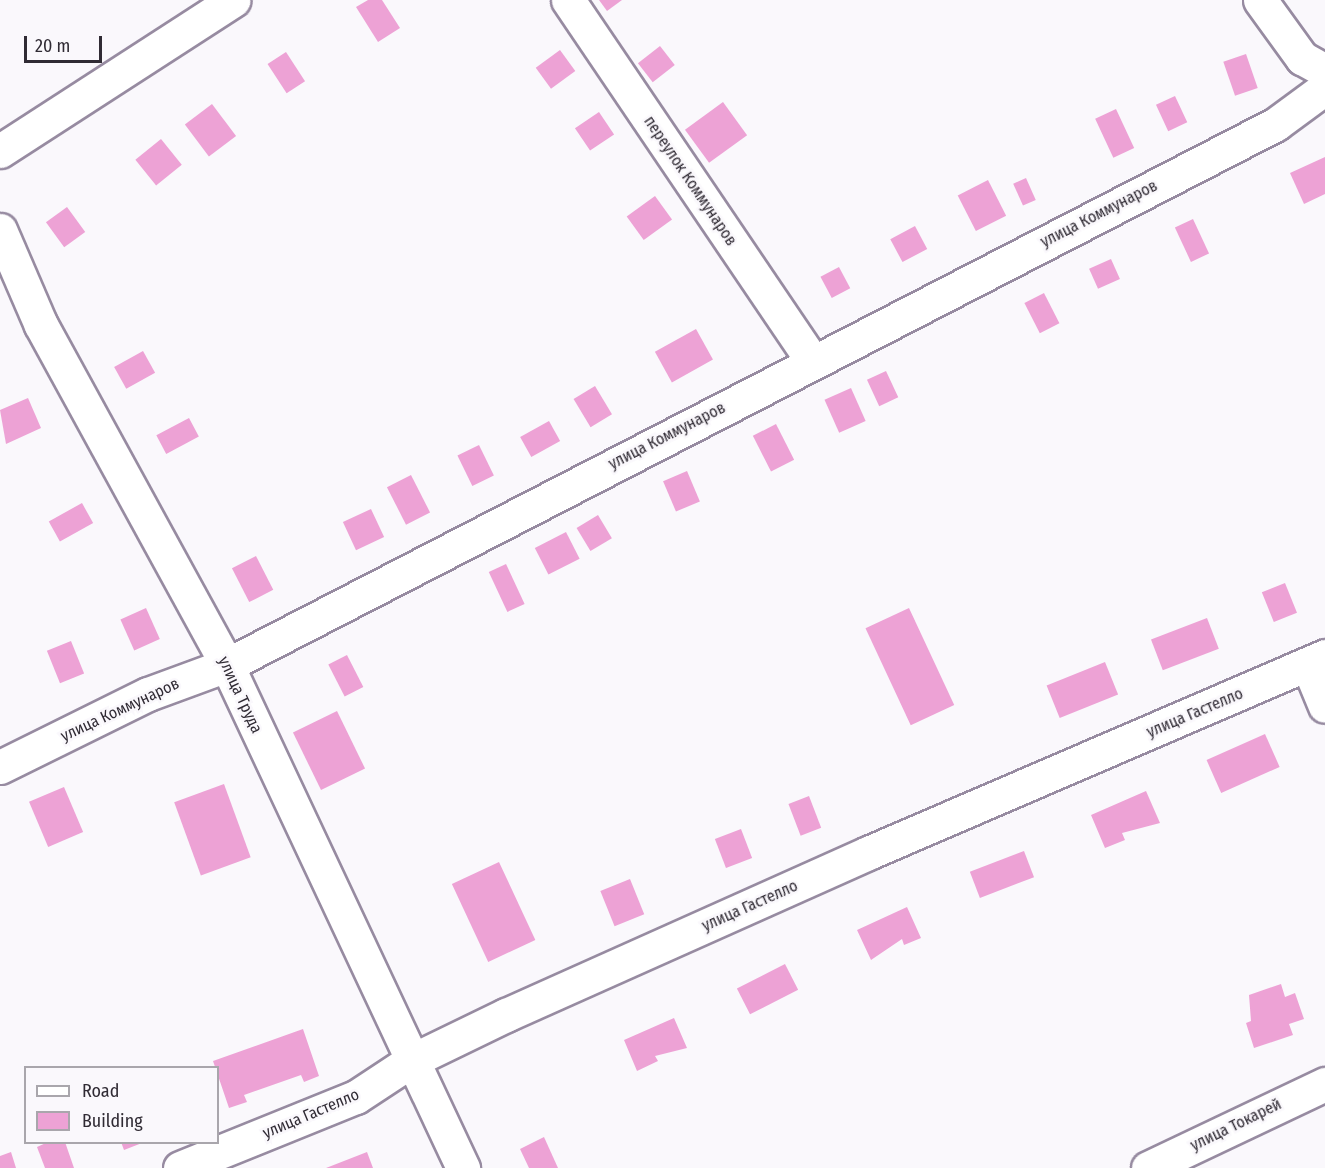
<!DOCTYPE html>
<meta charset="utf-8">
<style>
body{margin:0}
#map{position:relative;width:1325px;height:1168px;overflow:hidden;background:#faf8fc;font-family:"Fira Sans Condensed",sans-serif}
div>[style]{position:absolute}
.building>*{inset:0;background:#eda2d5;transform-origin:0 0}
.roads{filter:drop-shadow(2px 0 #978ba1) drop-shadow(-2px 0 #978ba1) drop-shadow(0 2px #978ba1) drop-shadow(0 -2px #978ba1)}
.minor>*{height:33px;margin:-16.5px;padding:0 16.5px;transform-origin:16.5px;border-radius:16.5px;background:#fff}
.major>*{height:33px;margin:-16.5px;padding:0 16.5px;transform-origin:16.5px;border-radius:16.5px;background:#fff}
span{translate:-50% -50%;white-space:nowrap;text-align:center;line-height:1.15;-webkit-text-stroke:5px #faf8fc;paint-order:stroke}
.street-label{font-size:16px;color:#302b34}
.legend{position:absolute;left:24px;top:1066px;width:195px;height:78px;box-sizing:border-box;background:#faf8fc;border:2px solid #a9a6ac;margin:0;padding:8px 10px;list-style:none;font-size:18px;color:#302b34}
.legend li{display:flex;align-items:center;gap:12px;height:30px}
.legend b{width:30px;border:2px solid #a9a6ac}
.scale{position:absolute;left:24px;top:36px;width:78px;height:27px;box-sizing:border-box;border:3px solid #302b34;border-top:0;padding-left:8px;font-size:18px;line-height:21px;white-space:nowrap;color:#302b34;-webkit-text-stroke:4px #faf8fc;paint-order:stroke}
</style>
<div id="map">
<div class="building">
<div style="clip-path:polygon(368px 0,382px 0,400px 28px,378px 42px,356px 7px)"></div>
<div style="clip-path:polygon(599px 0,622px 0,607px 11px)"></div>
<div style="left:660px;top:46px;width:24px;height:28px;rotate:52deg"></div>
<div style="left:560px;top:50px;width:26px;height:30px;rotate:54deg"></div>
<div style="left:286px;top:52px;width:35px;height:22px;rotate:57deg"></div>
<div style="left:1246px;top:54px;width:36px;height:24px;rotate:71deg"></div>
<div style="left:1175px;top:96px;width:29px;height:21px;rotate:65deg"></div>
<div style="left:723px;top:102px;width:41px;height:47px;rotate:54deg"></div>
<div style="left:212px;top:104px;width:40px;height:34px;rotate:53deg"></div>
<div style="left:1116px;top:109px;width:43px;height:23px;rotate:65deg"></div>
<div style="left:599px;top:112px;width:27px;height:29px;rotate:56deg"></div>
<div style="left:161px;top:139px;width:33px;height:33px;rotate:51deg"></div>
<div style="clip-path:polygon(1325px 157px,1325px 194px,1304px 204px,1290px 173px)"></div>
<div style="left:1026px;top:178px;width:24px;height:14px;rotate:66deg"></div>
<div style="left:988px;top:180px;width:40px;height:34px;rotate:63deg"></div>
<div style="left:655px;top:196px;width:29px;height:35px;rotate:54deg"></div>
<div style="left:67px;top:207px;width:31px;height:26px;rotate:54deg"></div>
<div style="left:1193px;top:219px;width:38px;height:20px;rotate:65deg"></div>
<div style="left:915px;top:226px;width:26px;height:28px;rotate:62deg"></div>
<div style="left:1111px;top:259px;width:22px;height:24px;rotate:66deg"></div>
<div style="left:839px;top:267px;width:24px;height:21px;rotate:62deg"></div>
<div style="left:1044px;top:293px;width:34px;height:22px;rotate:63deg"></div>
<div style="left:696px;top:329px;width:35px;height:47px;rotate:61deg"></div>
<div style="left:143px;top:351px;width:25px;height:33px;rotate:61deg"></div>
<div style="left:886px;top:371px;width:29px;height:21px;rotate:65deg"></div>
<div style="left:595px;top:386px;width:33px;height:25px;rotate:59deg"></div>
<div style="left:851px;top:388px;width:36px;height:29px;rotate:66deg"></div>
<div style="clip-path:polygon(28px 398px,41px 428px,6px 444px,0 410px)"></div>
<div style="left:189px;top:418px;width:21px;height:37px;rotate:62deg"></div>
<div style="left:549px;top:421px;width:23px;height:33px;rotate:61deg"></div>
<div style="left:776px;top:424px;width:40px;height:26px;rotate:63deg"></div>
<div style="left:479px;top:445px;width:34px;height:24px;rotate:64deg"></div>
<div style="left:687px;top:471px;width:33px;height:26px;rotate:67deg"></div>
<div style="left:411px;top:475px;width:42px;height:27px;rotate:63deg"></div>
<div style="left:82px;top:503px;width:23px;height:38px;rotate:61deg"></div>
<div style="left:371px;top:509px;width:31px;height:31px;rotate:65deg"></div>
<div style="left:598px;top:515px;width:27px;height:25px;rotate:59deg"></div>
<div style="left:566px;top:532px;width:30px;height:35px;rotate:63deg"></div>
<div style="left:256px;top:556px;width:38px;height:27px;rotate:63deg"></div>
<div style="left:506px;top:564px;width:44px;height:19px;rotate:65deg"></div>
<div style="left:1285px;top:583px;width:32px;height:25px;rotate:68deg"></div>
<div style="left:146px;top:608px;width:34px;height:28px;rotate:66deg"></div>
<div style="left:909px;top:608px;width:107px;height:48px;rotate:65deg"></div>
<div style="left:1207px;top:618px;width:33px;height:60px;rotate:69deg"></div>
<div style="left:71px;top:641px;width:35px;height:26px;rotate:68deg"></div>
<div style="left:347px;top:655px;width:36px;height:21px;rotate:63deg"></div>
<div style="left:1105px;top:662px;width:35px;height:63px;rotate:68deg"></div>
<div style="left:337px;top:711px;width:64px;height:49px;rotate:64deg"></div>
<div style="left:1265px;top:734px;width:36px;height:64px;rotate:66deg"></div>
<div style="left:224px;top:784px;width:78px;height:53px;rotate:70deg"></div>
<div style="left:64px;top:787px;width:49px;height:38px;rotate:67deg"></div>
<div style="clip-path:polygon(1146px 791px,1160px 823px,1122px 833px,1125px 840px,1105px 848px,1091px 815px)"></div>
<div style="left:809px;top:796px;width:34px;height:22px;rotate:69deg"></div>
<div style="left:741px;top:829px;width:31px;height:28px;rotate:69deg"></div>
<div style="left:1024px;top:851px;width:28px;height:58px;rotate:69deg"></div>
<div style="left:499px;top:862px;width:86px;height:52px;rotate:65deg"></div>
<div style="left:630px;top:879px;width:38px;height:32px;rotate:68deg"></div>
<div style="clip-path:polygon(907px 907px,921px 938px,904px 945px,902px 939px,871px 960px,857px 930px)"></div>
<div style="left:785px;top:964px;width:29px;height:54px;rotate:63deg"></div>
<div style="clip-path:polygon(1281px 984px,1285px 997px,1295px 993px,1304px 1019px,1289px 1024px,1293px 1035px,1254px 1048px,1246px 1023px,1251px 1021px,1249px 995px)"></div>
<div style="clip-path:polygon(674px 1018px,687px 1048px,655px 1056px,658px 1061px,637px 1071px,624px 1040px)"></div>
<div style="clip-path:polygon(303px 1029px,319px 1076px,304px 1082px,301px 1075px,244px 1095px,247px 1102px,229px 1108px,213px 1061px)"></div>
<div style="clip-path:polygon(544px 1137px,558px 1168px,529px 1168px,520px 1149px)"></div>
<div style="clip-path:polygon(48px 1142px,65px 1142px,74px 1168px,45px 1168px,37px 1147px)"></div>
<div style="clip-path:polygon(121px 1142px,142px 1142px,142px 1143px,124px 1150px)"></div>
<div style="clip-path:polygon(11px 1152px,16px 1168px,0 1168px,0 1156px)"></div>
<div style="clip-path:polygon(367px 1152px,373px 1168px,326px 1168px)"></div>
</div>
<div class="roads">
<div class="minor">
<div style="left:568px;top:0;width:436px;rotate:55.9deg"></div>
<div style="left:1260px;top:0;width:72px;rotate:54.1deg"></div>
<div style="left:1302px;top:58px;width:26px;rotate:29deg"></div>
<div style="left:0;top:230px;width:103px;rotate:66.7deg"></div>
<div style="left:41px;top:325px;width:388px;rotate:61.3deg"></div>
<div style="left:227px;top:665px;width:556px;rotate:64.86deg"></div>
<div style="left:1308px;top:665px;width:44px;rotate:67.5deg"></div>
<div style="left:0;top:767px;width:165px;rotate:-26.3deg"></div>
<div style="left:148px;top:694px;width:84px;rotate:-20.2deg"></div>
<div style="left:227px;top:665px;width:1180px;rotate:-27.28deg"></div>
<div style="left:1276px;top:124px;width:61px;rotate:-36.3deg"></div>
<div style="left:180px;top:1168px;width:190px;rotate:-22deg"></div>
<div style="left:356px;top:1097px;width:64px;rotate:-33.4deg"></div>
<div style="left:409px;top:1062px;width:108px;rotate:-25.9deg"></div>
<div style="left:506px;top:1015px;width:397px;rotate:-24.1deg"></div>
<div style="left:868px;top:853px;width:498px;rotate:-23.3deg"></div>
<div style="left:1148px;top:1168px;width:196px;rotate:-25.4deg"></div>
</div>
<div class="major">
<div style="left:0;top:151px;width:278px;rotate:-32.9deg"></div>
</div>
</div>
<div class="street-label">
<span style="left:690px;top:181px;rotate:56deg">переулок Коммунаров</span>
<span style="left:1099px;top:214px;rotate:-27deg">улица Коммунаров</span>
<span style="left:667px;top:436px;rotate:-27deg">улица Коммунаров</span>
<span style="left:240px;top:695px;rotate:65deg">улица Труда</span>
<span style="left:120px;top:710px;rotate:-25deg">улица Коммунаров</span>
<span style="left:1195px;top:713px;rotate:-23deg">улица Гастелло</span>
<span style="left:750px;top:906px;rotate:-24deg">улица Гастелло</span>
<span style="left:311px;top:1114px;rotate:-23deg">улица Гастелло</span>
<span style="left:1236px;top:1125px;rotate:-26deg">улица Токарей</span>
</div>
<ul class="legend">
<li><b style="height:8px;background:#fff"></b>Road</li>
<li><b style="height:16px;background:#eda2d5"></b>Building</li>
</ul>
<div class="scale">20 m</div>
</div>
